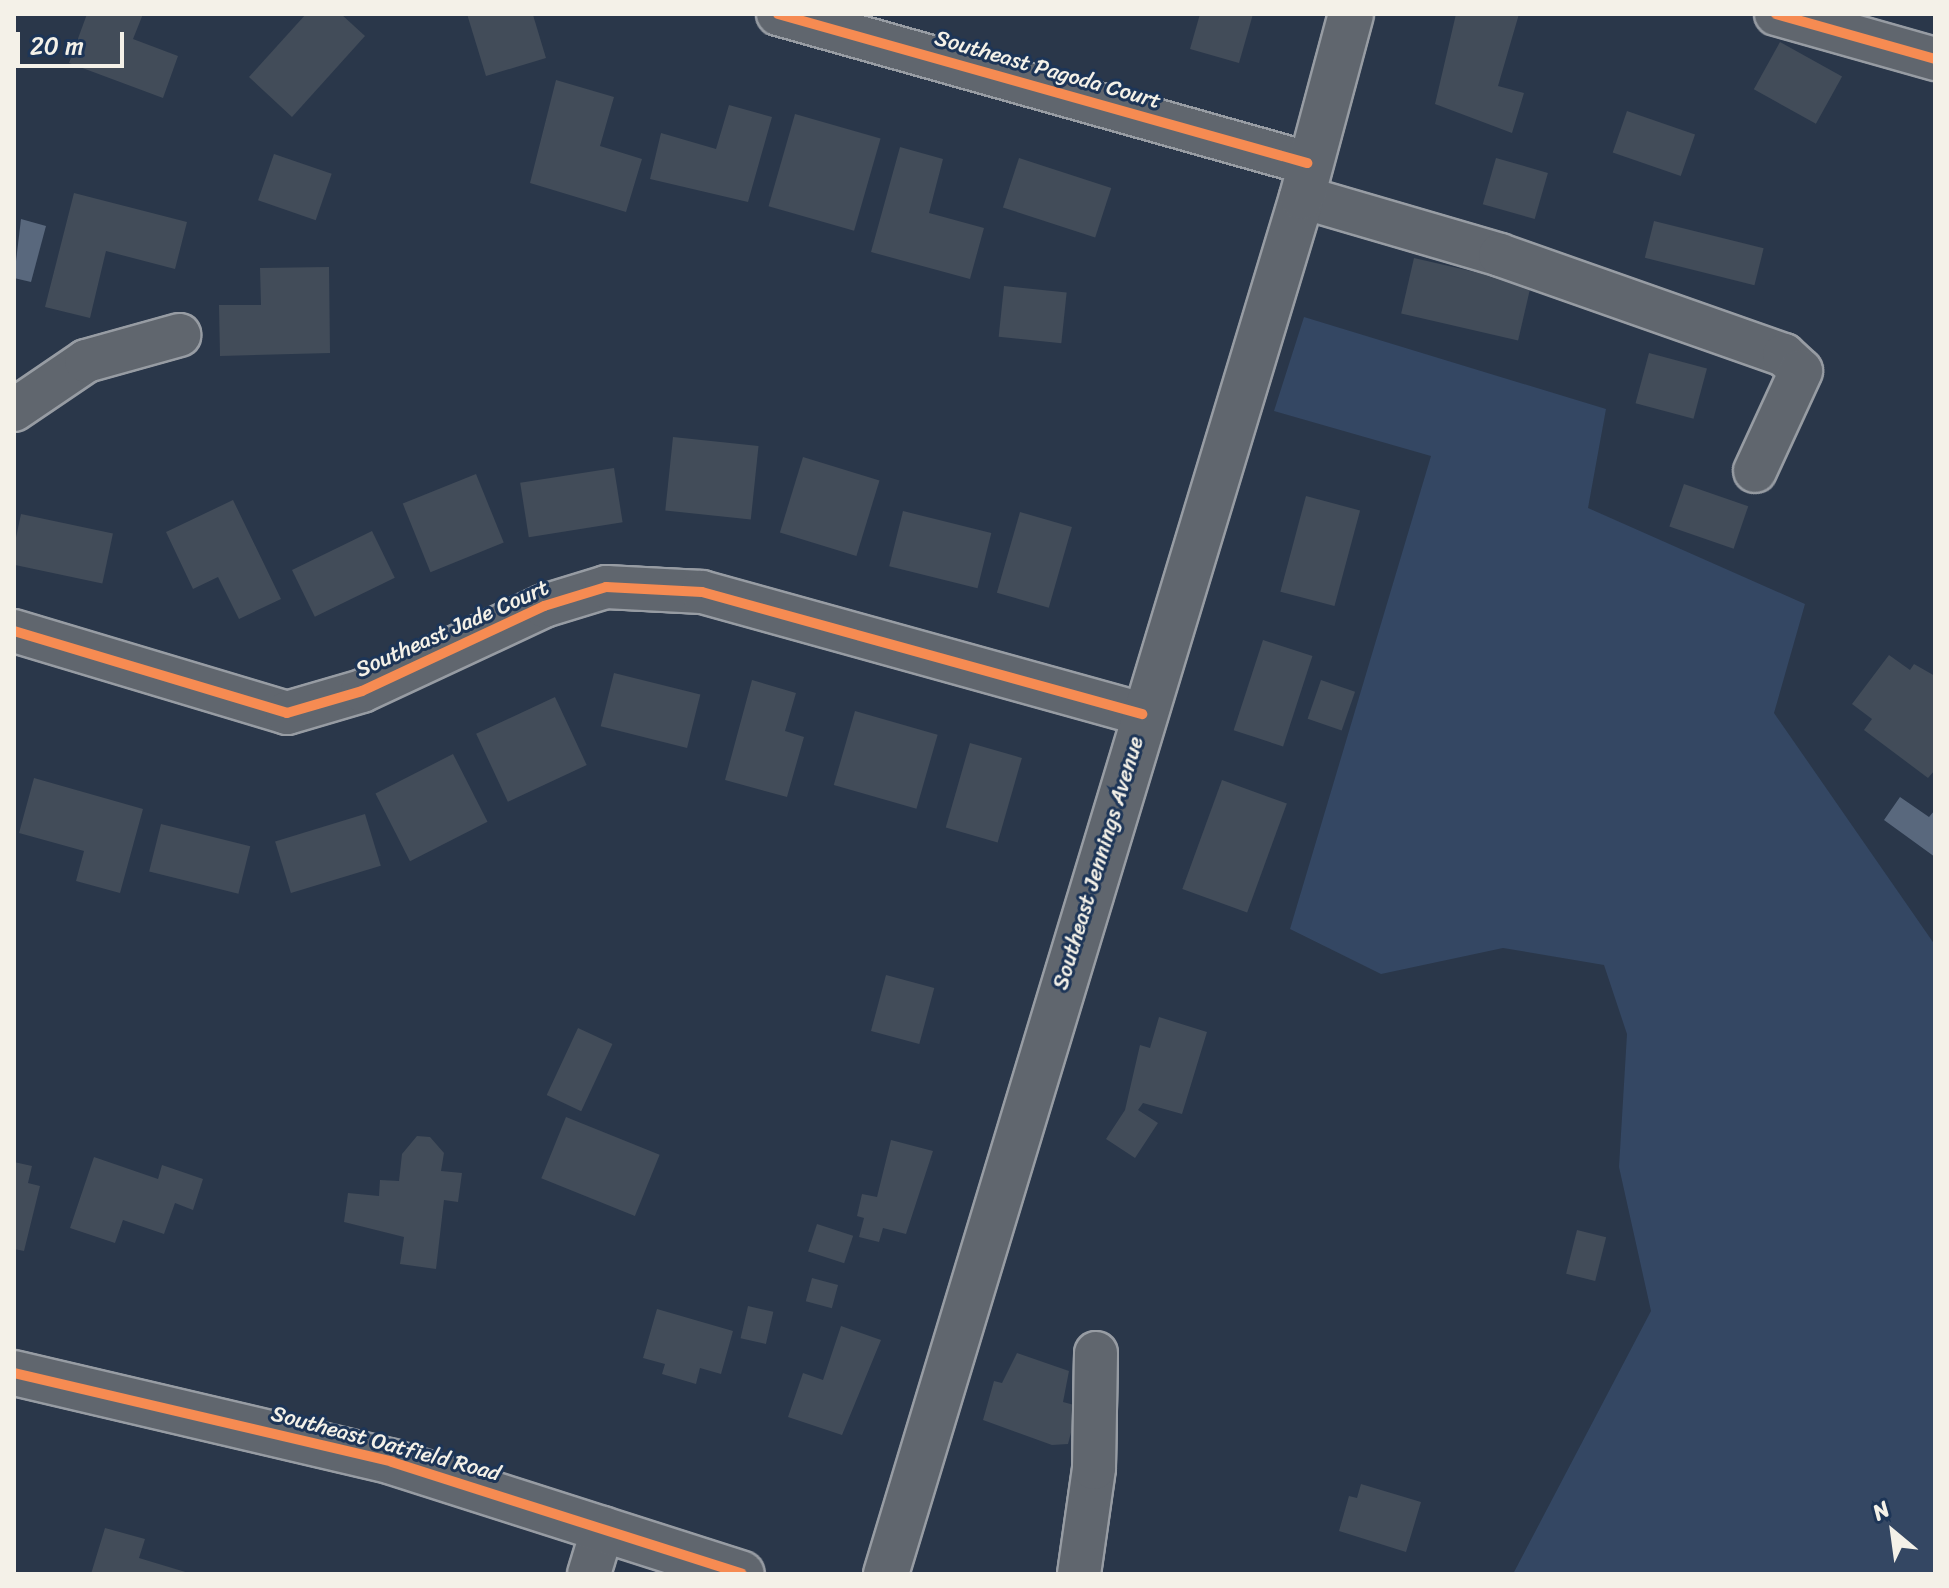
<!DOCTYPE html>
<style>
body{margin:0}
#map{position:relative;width:1949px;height:1588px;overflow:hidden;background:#2a374a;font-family:Sriracha,sans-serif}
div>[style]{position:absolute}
.green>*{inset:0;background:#344763}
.water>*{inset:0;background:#59687d}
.building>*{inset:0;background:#424c59;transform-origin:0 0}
.roads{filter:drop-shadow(2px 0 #979ca3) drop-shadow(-2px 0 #979ca3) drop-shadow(0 2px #979ca3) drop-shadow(0 -2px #979ca3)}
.minor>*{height:42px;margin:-21px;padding:0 21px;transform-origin:21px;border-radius:21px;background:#60666e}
.major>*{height:44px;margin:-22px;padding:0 22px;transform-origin:22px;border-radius:22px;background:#60666e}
.cycleway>*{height:10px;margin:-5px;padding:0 5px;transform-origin:5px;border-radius:5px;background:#f68b52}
span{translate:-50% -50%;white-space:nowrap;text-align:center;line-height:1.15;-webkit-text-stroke:6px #1d3557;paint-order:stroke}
.street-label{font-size:22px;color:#f4f1e8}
.frame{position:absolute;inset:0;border:16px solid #f4f1e8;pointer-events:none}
.north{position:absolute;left:1853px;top:1492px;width:80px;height:80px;-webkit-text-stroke:6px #1d3557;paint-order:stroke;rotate:331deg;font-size:22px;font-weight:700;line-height:32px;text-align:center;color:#f4f1e8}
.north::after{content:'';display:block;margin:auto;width:28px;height:36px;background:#f4f1e8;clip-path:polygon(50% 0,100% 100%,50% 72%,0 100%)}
.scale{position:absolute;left:16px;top:32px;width:108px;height:36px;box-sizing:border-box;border:4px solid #f4f1e8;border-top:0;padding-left:10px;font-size:24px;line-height:28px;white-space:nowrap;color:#f4f1e8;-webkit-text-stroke:6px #1d3557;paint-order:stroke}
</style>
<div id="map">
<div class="green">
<div style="clip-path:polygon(1304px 317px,1606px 409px,1588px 508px,1805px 604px,1774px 713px,1935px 945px,1935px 1574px,1513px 1574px,1651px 1311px,1619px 1167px,1627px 1034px,1604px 965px,1503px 948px,1381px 974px,1290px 929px,1431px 456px,1274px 411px)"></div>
</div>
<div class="water">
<div style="clip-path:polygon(21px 219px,46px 226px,31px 282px,14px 278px)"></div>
<div style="clip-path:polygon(1900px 797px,1929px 817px,1935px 810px,1935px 857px,1884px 820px)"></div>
</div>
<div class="building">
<div style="clip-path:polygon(87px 14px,143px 14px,133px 39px,178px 56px,163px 98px,69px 63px)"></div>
<div style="clip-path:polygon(306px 14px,341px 14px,365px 36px,292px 117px,249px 77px)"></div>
<div style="clip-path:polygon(467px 14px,533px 15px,546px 58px,486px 76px)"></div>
<div style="clip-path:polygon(1200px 14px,1253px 14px,1239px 63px,1190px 49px)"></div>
<div style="clip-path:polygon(1456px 14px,1519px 14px,1498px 86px,1524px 93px,1512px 133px,1435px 104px)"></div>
<div style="left:1780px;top:42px;width:71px;height:54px;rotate:29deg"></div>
<div style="clip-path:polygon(556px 80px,614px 97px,600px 146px,642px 159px,626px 212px,530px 183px)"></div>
<div style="clip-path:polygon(729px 105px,772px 117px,748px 202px,650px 179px,661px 133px,716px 149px)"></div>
<div style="left:1627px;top:111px;width:72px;height:44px;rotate:19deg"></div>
<div style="left:795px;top:114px;width:89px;height:96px;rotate:16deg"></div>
<div style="clip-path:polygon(900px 147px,943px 159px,929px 213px,984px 228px,970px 279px,871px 252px)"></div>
<div style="left:274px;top:154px;width:61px;height:49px;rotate:19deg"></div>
<div style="left:1019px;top:158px;width:97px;height:52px;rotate:18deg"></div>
<div style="left:1496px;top:158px;width:54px;height:48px;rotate:16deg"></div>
<div style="clip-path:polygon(74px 193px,187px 222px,175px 269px,106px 251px,90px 318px,45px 307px)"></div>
<div style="left:1654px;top:221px;width:113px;height:38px;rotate:14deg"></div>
<div style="left:1414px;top:258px;width:120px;height:57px;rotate:13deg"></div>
<div style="clip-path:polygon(329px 267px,330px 353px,220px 356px,219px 305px,261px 305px,260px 268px)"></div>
<div style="left:1004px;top:286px;width:63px;height:51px;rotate:6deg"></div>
<div style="left:1649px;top:353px;width:60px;height:52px;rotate:15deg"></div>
<div style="left:673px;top:437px;width:86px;height:74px;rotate:6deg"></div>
<div style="left:803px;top:457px;width:80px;height:79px;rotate:17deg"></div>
<div style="left:614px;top:468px;width:55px;height:95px;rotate:81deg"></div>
<div style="left:476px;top:474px;width:74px;height:79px;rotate:68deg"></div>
<div style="left:1684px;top:484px;width:68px;height:45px;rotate:19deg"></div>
<div style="left:1306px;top:496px;width:56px;height:99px;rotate:15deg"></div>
<div style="clip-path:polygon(233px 500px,281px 599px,239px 619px,218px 577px,193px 589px,166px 532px)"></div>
<div style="left:903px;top:511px;width:91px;height:57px;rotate:14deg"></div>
<div style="left:1020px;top:512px;width:54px;height:84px;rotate:16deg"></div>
<div style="left:21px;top:514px;width:94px;height:51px;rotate:12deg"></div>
<div style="left:372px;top:531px;width:52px;height:89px;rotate:64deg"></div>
<div style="left:1263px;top:640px;width:52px;height:95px;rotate:18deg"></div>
<div style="clip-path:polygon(1889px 655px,1910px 670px,1914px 664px,1935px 676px,1935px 770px,1928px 778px,1864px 730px,1872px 719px,1852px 704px)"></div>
<div style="left:614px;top:673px;width:89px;height:55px;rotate:14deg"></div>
<div style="clip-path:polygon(752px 680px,796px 693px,785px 731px,804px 737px,787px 797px,725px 780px)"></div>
<div style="left:1321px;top:680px;width:36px;height:41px;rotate:19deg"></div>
<div style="left:555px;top:697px;width:75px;height:87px;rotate:65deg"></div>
<div style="left:855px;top:711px;width:86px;height:77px;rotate:16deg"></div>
<div style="left:970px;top:743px;width:54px;height:88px;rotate:16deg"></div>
<div style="left:453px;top:754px;width:76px;height:87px;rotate:63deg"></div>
<div style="clip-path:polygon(34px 778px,143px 809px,120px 893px,76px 881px,84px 851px,19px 833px)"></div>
<div style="left:1222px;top:780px;width:69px;height:116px;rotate:20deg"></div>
<div style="left:365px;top:814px;width:54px;height:94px;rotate:73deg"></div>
<div style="left:161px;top:824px;width:92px;height:49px;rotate:14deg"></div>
<div style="left:886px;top:975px;width:50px;height:58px;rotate:15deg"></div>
<div style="clip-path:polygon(1159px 1017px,1207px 1032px,1182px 1114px,1143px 1103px,1138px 1110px,1158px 1123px,1135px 1158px,1106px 1139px,1125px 1110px,1140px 1045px,1150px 1048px)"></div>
<div style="left:578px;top:1028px;width:38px;height:74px;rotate:25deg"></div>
<div style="left:566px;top:1117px;width:101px;height:66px;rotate:22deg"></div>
<div style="clip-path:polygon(417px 1136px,430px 1137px,444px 1153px,441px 1171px,462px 1173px,458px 1202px,444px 1200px,436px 1269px,400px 1264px,404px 1237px,344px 1222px,348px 1193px,379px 1196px,380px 1180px,399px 1181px,402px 1154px)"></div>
<div style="clip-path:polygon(891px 1140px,933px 1151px,906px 1234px,883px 1228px,879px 1242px,859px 1237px,864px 1218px,857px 1216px,862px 1194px,877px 1197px)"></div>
<div style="clip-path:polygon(94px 1157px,158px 1179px,162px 1165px,203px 1179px,193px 1210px,175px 1203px,164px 1234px,123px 1220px,115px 1243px,70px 1228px)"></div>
<div style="clip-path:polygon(14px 1162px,32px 1166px,28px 1183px,40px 1186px,24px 1251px,14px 1249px)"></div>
<div style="left:817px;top:1224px;width:38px;height:29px;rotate:18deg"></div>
<div style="left:1577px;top:1230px;width:30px;height:45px;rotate:14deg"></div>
<div style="left:812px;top:1278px;width:27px;height:24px;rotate:15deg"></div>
<div style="left:748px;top:1306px;width:26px;height:33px;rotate:13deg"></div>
<div style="clip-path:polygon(657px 1309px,733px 1331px,721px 1374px,700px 1368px,696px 1384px,662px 1374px,665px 1364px,643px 1358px)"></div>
<div style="clip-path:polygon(841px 1326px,881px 1340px,842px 1435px,788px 1417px,803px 1373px,823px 1380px)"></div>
<div style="clip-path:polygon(1017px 1353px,1069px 1371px,1063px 1402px,1078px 1406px,1068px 1444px,1052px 1445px,983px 1420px,994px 1381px,1002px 1383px)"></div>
<div style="clip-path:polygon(1361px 1484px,1421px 1502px,1406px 1552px,1339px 1531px,1349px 1496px,1357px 1498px)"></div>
<div style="clip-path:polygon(105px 1528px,145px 1539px,139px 1558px,192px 1574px,91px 1574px)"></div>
</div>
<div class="roads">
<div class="minor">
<div style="left:778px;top:14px;width:550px;rotate:15.73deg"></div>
<div style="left:1776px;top:14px;width:165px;rotate:15.8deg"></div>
<div style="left:1302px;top:197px;width:206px;rotate:16.3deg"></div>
<div style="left:1500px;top:255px;width:301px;rotate:19.4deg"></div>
<div style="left:1784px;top:355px;width:23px;rotate:43deg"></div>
<div style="left:1801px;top:371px;width:110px;rotate:114.7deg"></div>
<div style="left:14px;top:410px;width:87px;rotate:-34.2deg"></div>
<div style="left:86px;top:361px;width:97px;rotate:-15.6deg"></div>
<div style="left:14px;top:631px;width:285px;rotate:16.7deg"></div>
<div style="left:287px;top:713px;width:78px;rotate:-16.3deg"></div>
<div style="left:362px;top:691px;width:201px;rotate:-25deg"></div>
<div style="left:544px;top:606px;width:65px;rotate:-17deg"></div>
<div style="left:606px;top:587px;width:96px;rotate:3deg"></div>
<div style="left:702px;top:592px;width:457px;rotate:15.5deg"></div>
<div style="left:589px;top:1574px;width:48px;rotate:-73.1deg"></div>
<div style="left:1079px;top:1574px;width:107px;rotate:-81.9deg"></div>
<div style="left:1094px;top:1468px;width:115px;rotate:-89deg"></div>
</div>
<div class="major">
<div style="left:14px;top:1373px;width:388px;rotate:13.2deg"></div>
<div style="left:392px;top:1462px;width:367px;rotate:17.7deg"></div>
<div style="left:886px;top:1574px;width:1438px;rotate:-73.19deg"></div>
<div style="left:1302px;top:197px;width:189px;rotate:-75deg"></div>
</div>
</div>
<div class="cycleway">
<div style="left:778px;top:14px;width:550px;rotate:15.73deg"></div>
<div style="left:1776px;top:14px;width:165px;rotate:15.8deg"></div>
<div style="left:14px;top:631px;width:285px;rotate:16.7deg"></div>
<div style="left:287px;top:713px;width:78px;rotate:-16.3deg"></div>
<div style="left:362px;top:691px;width:201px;rotate:-25deg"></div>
<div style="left:544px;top:606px;width:65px;rotate:-17deg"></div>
<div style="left:606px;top:587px;width:96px;rotate:3deg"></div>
<div style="left:702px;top:592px;width:457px;rotate:15.5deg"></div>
<div style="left:14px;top:1373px;width:388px;rotate:13.2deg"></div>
<div style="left:392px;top:1462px;width:367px;rotate:17.7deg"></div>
</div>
<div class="street-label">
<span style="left:1048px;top:69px;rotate:16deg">Southeast Pagoda Court</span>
<span style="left:452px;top:628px;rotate:-24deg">Southeast Jade Court</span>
<span style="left:1098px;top:863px;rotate:-73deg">Southeast Jennings Avenue</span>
<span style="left:386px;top:1443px;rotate:15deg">Southeast Oatfield Road</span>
</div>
<div class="frame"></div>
<div class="north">N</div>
<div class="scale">20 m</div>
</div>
